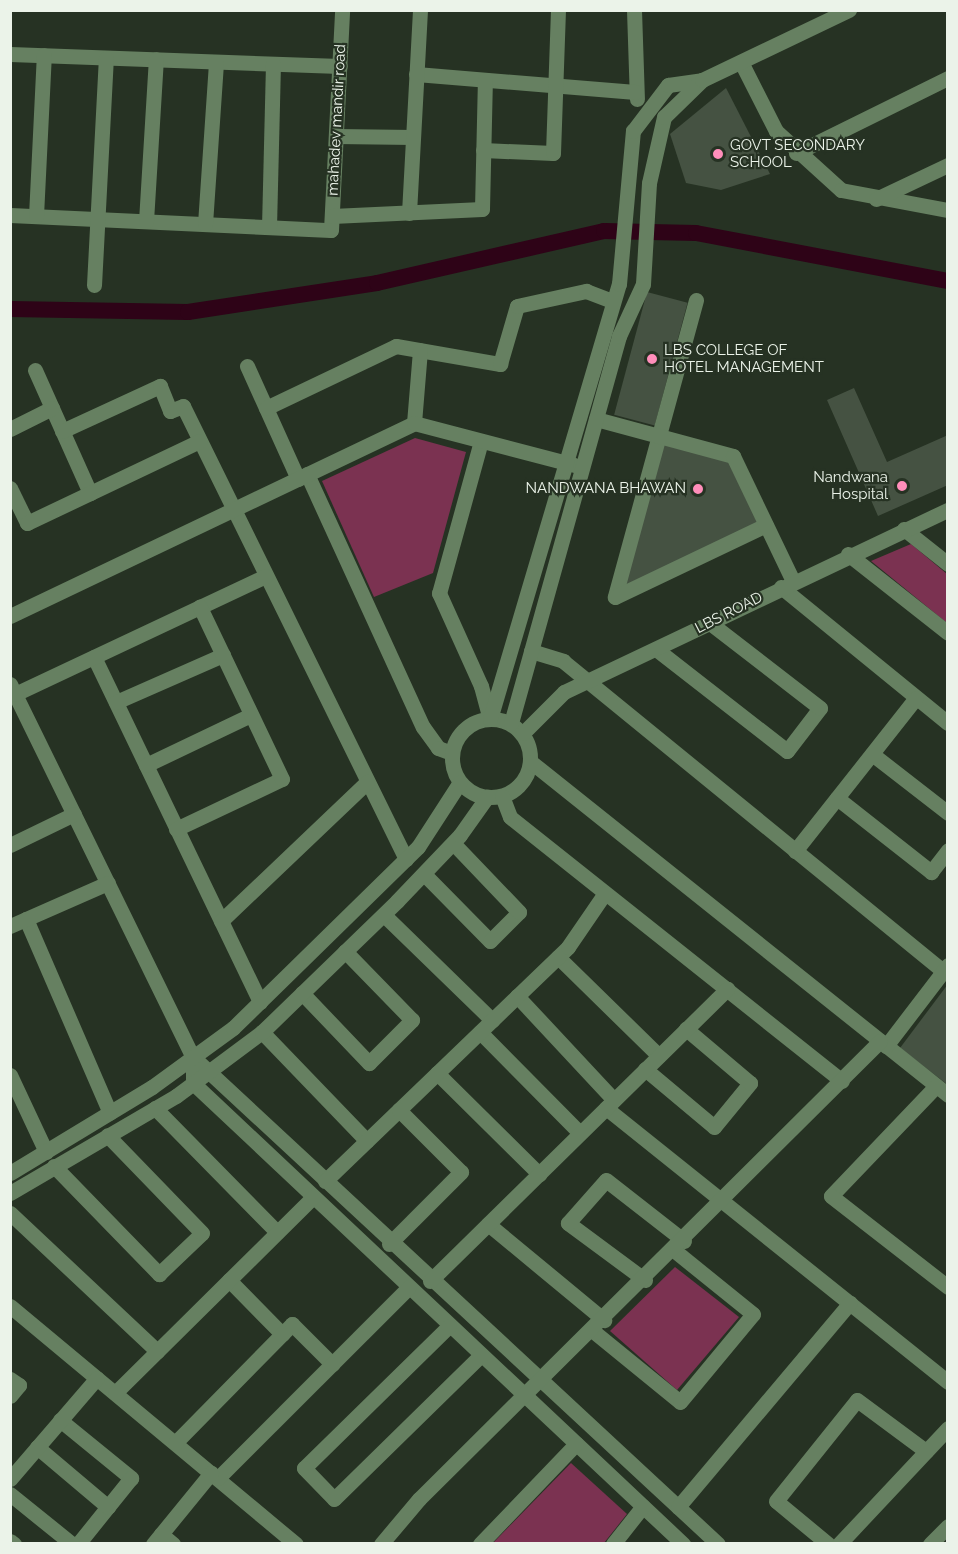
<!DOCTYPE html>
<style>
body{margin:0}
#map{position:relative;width:958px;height:1554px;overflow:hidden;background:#263223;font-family:Raleway,sans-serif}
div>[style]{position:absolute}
.green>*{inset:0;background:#7b3251}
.canal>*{height:16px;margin:-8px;padding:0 8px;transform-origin:8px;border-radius:8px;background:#2e0317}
.building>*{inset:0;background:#455242;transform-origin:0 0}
.minor>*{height:15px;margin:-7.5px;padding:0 7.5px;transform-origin:7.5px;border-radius:7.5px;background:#668061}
.minor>.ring{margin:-7.5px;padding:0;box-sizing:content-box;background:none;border:15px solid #668061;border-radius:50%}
.dots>*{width:16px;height:16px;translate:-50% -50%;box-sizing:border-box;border:3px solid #263223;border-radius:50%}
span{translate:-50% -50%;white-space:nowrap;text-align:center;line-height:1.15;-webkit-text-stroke:4.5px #263223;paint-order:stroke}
.street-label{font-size:15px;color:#ebf3e9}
.poi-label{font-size:15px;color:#ebf3e9}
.left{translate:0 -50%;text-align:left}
.right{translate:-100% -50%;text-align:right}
.frame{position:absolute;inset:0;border:12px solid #ebf3e9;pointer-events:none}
</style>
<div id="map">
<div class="green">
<div style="clip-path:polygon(415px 438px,466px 452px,433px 573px,374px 597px,322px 481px)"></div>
<div style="clip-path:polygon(911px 544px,947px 574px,947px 623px,871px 561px)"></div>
<div style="clip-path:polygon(675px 1267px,739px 1317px,677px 1390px,610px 1331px)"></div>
<div style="clip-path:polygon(571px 1463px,627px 1514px,604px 1543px,492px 1544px)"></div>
</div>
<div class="canal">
<div style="left:10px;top:309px;width:178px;rotate:1deg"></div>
<div style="left:188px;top:312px;width:191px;rotate:-8.7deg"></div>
<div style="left:377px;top:283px;width:233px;rotate:-12.9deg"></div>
<div style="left:604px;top:231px;width:92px;rotate:1.2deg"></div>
<div style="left:696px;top:233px;width:257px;rotate:10.8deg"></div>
</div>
<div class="building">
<div style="clip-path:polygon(726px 88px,770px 174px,721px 190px,686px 183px,670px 134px)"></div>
<div style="left:647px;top:292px;width:42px;height:127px;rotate:15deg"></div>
<div style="clip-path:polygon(854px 388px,887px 462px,948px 435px,948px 485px,878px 516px,827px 400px)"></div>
<div style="clip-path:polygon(663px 440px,733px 456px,761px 523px,617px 590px)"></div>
<div style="clip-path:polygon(948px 984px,948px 1085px,900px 1048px)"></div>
</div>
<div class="minor">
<div style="left:634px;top:10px;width:89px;rotate:88.1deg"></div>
<div style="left:10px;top:54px;width:330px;rotate:2.1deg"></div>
<div style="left:741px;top:62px;width:77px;rotate:63.1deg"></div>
<div style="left:776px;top:131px;width:88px;rotate:42.2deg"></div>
<div style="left:841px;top:190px;width:109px;rotate:10.6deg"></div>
<div style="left:416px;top:74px;width:220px;rotate:4.7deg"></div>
<div style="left:336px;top:136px;width:77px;rotate:0.7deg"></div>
<div style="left:483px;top:150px;width:70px;rotate:2.5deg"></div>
<div style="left:553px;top:153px;width:143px;rotate:-88deg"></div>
<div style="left:796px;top:153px;width:169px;rotate:-26.3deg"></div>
<div style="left:876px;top:199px;width:80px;rotate:-25.3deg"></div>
<div style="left:409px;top:213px;width:203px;rotate:-86.9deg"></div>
<div style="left:10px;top:215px;width:321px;rotate:2.7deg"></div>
<div style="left:331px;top:230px;width:220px;rotate:-87.1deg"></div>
<div style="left:36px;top:216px;width:161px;rotate:-87.2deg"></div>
<div style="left:332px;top:216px;width:150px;rotate:-2.7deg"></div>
<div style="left:482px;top:209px;width:129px;rotate:-88.7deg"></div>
<div style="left:146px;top:221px;width:162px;rotate:-86.5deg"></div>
<div style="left:205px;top:224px;width:162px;rotate:-86.1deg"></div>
<div style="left:269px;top:227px;width:163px;rotate:-88.6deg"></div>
<div style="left:94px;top:285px;width:227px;rotate:-87deg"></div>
<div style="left:696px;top:300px;width:308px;rotate:105.3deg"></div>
<div style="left:615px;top:597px;width:167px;rotate:-25.5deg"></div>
<div style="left:247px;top:366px;width:124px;rotate:65.7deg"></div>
<div style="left:35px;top:370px;width:135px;rotate:65.9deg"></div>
<div style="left:266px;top:408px;width:144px;rotate:-25.5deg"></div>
<div style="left:396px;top:346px;width:106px;rotate:9.8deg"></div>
<div style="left:500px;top:364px;width:60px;rotate:-73.7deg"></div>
<div style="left:517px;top:306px;width:71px;rotate:-12.3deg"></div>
<div style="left:586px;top:291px;width:28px;rotate:21deg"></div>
<div style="left:596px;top:419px;width:142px;rotate:15.1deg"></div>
<div style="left:733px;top:456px;width:139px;rotate:64.4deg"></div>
<div style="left:414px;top:423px;width:73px;rotate:-85.3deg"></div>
<div style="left:10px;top:429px;width:47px;rotate:-26.6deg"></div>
<div style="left:62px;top:431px;width:108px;rotate:-24.7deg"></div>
<div style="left:160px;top:386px;width:27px;rotate:68deg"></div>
<div style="left:170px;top:411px;width:14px;rotate:-21deg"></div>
<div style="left:183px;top:406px;width:505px;rotate:63.79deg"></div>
<div style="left:481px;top:441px;width:158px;rotate:105.4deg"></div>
<div style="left:439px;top:593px;width:102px;rotate:65.7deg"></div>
<div style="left:481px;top:686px;width:34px;rotate:75deg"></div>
<div style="left:307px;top:474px;width:278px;rotate:65.4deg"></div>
<div style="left:423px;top:727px;width:26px;rotate:54deg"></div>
<div style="left:438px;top:748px;width:15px;rotate:20deg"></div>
<div style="left:10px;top:488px;width:39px;rotate:64deg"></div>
<div style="left:27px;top:523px;width:191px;rotate:-25.4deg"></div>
<div style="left:904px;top:529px;width:56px;rotate:38.5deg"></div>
<div style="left:848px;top:554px;width:127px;rotate:38.3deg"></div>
<div style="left:781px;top:587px;width:215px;rotate:39.2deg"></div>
<div style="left:10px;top:616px;width:448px;rotate:-25.5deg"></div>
<div style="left:414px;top:423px;width:165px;rotate:14.7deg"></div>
<div style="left:656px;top:649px;width:166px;rotate:37.9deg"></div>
<div style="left:787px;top:751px;width:54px;rotate:-52.5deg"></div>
<div style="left:820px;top:708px;width:139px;rotate:-142.3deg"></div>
<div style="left:531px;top:651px;width:34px;rotate:17deg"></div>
<div style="left:563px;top:661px;width:490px;rotate:39.2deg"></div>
<div style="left:94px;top:657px;width:383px;rotate:64.3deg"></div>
<div style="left:10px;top:684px;width:415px;rotate:63.9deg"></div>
<div style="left:193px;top:1057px;width:716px;rotate:42.85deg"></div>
<div style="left:15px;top:694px;width:277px;rotate:-25.2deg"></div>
<div style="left:116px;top:702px;width:117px;rotate:-23.7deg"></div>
<div class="ring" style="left:452px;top:719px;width:63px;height:63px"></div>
<div style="left:490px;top:719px;width:454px;rotate:-73.5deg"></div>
<div style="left:619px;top:284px;width:154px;rotate:-84.8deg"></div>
<div style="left:633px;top:131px;width:58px;rotate:-52.7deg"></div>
<div style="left:668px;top:85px;width:34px;rotate:-8deg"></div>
<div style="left:511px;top:723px;width:402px;rotate:-74.4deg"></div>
<div style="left:619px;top:336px;width:57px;rotate:-65.2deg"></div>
<div style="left:643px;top:284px;width:101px;rotate:-86.6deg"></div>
<div style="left:649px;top:183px;width:68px;rotate:-77.2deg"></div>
<div style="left:664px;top:117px;width:53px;rotate:-44.2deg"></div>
<div style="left:702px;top:80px;width:163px;rotate:-25.5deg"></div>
<div style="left:523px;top:733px;width:58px;rotate:-45deg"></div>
<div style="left:564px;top:692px;width:425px;rotate:-25.4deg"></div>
<div style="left:872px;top:754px;width:96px;rotate:37.8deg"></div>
<div style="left:531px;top:762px;width:534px;rotate:38.61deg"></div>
<div style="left:146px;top:765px;width:116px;rotate:-25.5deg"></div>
<div style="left:502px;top:796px;width:22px;rotate:69deg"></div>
<div style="left:510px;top:817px;width:424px;rotate:38.5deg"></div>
<div style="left:837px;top:798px;width:120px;rotate:38.2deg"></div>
<div style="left:931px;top:872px;width:28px;rotate:-52deg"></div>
<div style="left:176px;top:829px;width:117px;rotate:-25.3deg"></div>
<div style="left:282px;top:779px;width:191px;rotate:-115.5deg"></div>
<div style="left:10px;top:845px;width:71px;rotate:-25.8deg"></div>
<div style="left:795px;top:851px;width:195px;rotate:-51.7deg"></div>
<div style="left:424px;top:874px;width:94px;rotate:45.4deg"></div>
<div style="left:490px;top:941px;width:41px;rotate:-45deg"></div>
<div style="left:519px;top:912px;width:95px;rotate:-133.7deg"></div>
<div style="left:384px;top:915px;width:151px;rotate:44.2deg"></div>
<div style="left:26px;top:919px;width:211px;rotate:66.6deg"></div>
<div style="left:221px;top:921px;width:202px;rotate:-43.6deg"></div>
<div style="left:10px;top:926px;width:107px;rotate:-23.7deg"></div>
<div style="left:558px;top:957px;width:141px;rotate:44.4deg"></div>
<div style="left:302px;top:993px;width:97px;rotate:46.3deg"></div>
<div style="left:369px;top:1063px;width:61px;rotate:-45deg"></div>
<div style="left:412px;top:1020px;width:96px;rotate:-134.2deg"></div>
<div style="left:517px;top:996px;width:142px;rotate:47deg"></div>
<div style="left:262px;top:1032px;width:151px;rotate:46.1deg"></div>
<div style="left:480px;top:1032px;width:142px;rotate:45.3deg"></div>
<div style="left:886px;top:1046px;width:102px;rotate:-52.6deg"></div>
<div style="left:193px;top:1057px;width:26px;rotate:90deg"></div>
<div style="left:193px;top:1083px;width:673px;rotate:43.25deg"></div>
<div style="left:645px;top:1069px;width:90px;rotate:40deg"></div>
<div style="left:714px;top:1127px;width:57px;rotate:-50.7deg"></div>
<div style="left:750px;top:1083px;width:84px;rotate:-139.8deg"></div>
<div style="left:437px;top:1073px;width:144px;rotate:44.7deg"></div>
<div style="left:10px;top:1075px;width:85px;rotate:64.9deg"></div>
<div style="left:936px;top:1086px;width:152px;rotate:133.7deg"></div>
<div style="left:831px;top:1196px;width:148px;rotate:37.9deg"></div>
<div style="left:155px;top:1108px;width:174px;rotate:45.5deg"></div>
<div style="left:606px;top:1108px;width:438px;rotate:38.7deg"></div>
<div style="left:54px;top:1166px;width:151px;rotate:45.8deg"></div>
<div style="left:159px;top:1274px;width:59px;rotate:-43.6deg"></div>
<div style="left:202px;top:1233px;width:136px;rotate:-134.1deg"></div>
<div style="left:10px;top:1173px;width:166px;rotate:-31.2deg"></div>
<div style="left:152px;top:1087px;width:100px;rotate:-36.1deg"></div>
<div style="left:233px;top:1028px;width:259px;rotate:-44.4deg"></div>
<div style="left:418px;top:847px;width:77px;rotate:-57.1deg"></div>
<div style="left:325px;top:1181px;width:337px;rotate:-43.9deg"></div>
<div style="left:568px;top:947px;width:65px;rotate:-55.6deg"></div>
<div style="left:10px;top:1193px;width:192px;rotate:-30.3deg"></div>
<div style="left:176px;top:1096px;width:107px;rotate:-36.7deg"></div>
<div style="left:262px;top:1032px;width:188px;rotate:-44.1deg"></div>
<div style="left:397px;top:901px;width:91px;rotate:-46.3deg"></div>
<div style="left:460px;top:835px;width:47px;rotate:-54.6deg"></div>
<div style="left:10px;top:1213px;width:202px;rotate:43.2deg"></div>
<div style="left:488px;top:1224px;width:151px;rotate:39.6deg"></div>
<div style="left:389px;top:1244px;width:102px;rotate:-45deg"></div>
<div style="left:461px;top:1172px;width:88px;rotate:-135deg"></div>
<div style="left:229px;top:1280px;width:76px;rotate:45.5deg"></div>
<div style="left:645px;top:1280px;width:96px;rotate:-143.5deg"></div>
<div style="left:568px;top:1223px;width:57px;rotate:-48.5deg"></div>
<div style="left:606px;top:1180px;width:99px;rotate:38deg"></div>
<div style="left:430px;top:1281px;width:417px;rotate:-44.5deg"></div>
<div style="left:10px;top:1306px;width:372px;rotate:39.8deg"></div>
<div style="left:449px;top:1326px;width:203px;rotate:135.6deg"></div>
<div style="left:304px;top:1468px;width:43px;rotate:45.9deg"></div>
<div style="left:334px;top:1499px;width:206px;rotate:-44.4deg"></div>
<div style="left:593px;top:1331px;width:112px;rotate:39.2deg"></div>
<div style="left:680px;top:1402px;width:114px;rotate:-50.3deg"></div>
<div style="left:753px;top:1314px;width:100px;rotate:-141.1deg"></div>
<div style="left:10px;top:1379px;width:11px;rotate:34deg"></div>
<div style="left:19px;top:1385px;width:14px;rotate:129deg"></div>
<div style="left:115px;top:1393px;width:279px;rotate:-44.7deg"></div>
<div style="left:60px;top:1420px;width:92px;rotate:39.2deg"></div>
<div style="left:131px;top:1478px;width:85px;rotate:128.8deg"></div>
<div style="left:175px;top:1443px;width:167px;rotate:-45.5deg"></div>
<div style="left:292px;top:1324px;width:57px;rotate:45deg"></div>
<div style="left:37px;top:1447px;width:93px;rotate:40.2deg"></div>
<div style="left:218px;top:1478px;width:270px;rotate:-45deg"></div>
<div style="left:10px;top:1479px;width:133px;rotate:-49.3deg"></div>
<div style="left:10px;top:1494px;width:80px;rotate:38.9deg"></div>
<div style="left:678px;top:1507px;width:267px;rotate:-49.9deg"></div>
<div style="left:161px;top:1534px;width:16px;rotate:40deg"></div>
<div style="left:10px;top:1541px;width:5px;rotate:37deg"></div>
<div style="left:153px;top:1544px;width:92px;rotate:-50.8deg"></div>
<div style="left:381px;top:1544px;width:59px;rotate:-49.8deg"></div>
<div style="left:419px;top:1499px;width:650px;rotate:-44.81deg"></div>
<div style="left:480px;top:1544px;width:139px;rotate:-46.2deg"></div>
<div style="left:613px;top:1544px;width:48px;rotate:-51.7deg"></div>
<div style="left:828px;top:1544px;width:67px;rotate:-140.4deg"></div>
<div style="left:776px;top:1501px;width:129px;rotate:-51.3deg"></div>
<div style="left:857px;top:1400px;width:86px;rotate:36.5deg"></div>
<div style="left:839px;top:1544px;width:159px;rotate:-46.8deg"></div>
<div style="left:930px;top:1544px;width:25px;rotate:-45deg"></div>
</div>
<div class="dots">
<div style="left:718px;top:154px;background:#ff8eba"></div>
<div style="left:652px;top:359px;background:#ff8eba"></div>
<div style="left:902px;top:486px;background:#ff8eba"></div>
<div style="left:698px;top:489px;background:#ff8eba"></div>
</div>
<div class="street-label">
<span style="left:337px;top:120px;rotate:-87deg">mahadev mandir road</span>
<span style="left:729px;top:613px;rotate:-27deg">LBS ROAD</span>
</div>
<div class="poi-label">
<span class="left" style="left:730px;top:154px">GOVT SECONDARY<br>SCHOOL</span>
<span class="left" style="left:664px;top:359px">LBS COLLEGE OF<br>HOTEL MANAGEMENT</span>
<span class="right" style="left:888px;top:486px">Nandwana<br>Hospital</span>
<span class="right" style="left:686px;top:489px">NANDWANA BHAWAN</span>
</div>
<div class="frame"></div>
</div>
